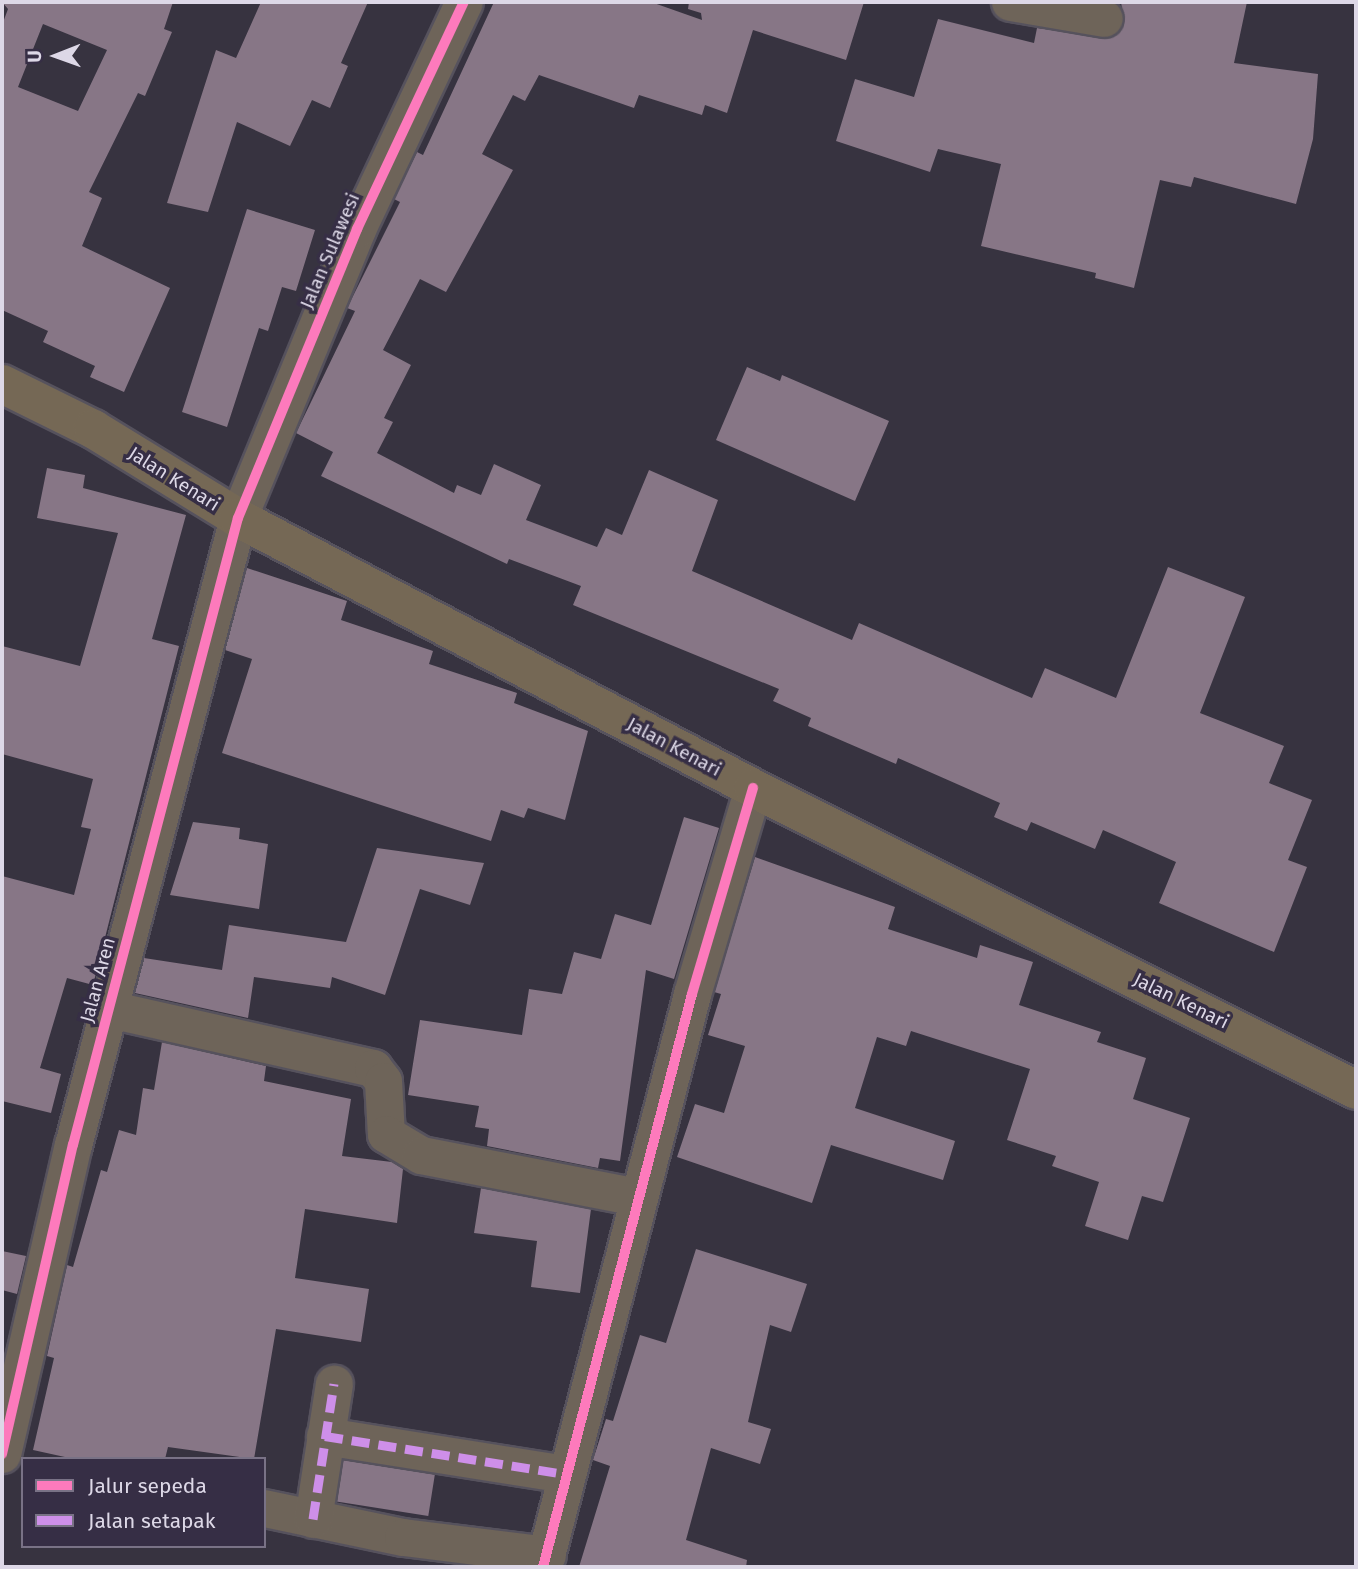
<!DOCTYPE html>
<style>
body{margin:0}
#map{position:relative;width:1358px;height:1569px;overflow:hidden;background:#373340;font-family:"Fira Sans",sans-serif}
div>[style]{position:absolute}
.building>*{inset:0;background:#877686;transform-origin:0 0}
.roads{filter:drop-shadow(2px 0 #56525d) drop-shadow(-2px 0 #56525d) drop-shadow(0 2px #56525d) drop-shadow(0 -2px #56525d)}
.minor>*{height:37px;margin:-18.5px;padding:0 18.5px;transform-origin:18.5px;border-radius:18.5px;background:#6e6459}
.trunk>*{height:38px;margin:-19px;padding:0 19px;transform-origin:19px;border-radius:19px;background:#756855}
.quiet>*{height:9px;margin-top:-4.5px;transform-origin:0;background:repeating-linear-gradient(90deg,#ce8fe9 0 18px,transparent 0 27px)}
.cycleway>*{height:10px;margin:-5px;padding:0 5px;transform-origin:5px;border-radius:5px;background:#fd7abc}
span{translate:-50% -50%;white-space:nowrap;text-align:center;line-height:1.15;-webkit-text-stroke:7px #362e45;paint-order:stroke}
.street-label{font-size:19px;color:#ddd8e7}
.frame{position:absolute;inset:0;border:4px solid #ddd8e7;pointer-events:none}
.legend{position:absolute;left:21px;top:1457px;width:245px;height:91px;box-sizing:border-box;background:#362e45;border:2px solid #797286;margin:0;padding:9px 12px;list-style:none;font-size:21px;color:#ddd8e7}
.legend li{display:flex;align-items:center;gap:14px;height:35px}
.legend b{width:35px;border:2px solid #797286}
.north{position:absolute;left:21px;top:21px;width:70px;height:70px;-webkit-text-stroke:5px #362e45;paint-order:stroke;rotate:269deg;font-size:19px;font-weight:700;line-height:28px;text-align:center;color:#ddd8e7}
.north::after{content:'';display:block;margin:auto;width:24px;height:32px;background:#ddd8e7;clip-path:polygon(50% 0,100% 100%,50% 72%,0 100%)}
</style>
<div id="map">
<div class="building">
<div style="clip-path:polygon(evenodd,2px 2px,173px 2px,164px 29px,172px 32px,145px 96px,138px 93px,89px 192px,102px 198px,82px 246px,170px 288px,124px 392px,90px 377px,95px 366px,43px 342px,48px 331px,2px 310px,2px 25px,8px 9px,2px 2px,43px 24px,107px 50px,78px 111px,18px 87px,43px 24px)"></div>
<div style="clip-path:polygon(261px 2px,368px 2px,341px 63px,348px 66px,330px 108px,312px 100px,290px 146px,237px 122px,208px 212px,167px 203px,216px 50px,236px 58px)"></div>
<div style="clip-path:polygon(494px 2px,651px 2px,702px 20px,701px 13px,688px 9px,689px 2px,864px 2px,846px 60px,753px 30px,727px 113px,705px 105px,702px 115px,639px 95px,634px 108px,539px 75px,525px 101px,513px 95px,482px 154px,513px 170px,446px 292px,420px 279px,383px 350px,411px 365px,384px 418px,393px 422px,377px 453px,454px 493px,457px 485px,481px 495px,494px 464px,541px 485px,526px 520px,597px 547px,606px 528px,622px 535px,649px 470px,718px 500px,692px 571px,852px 640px,859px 623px,1032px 698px,1045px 668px,1116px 698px,1168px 567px,1245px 597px,1200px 713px,1284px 746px,1269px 783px,1312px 800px,1288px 860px,1307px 867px,1274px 952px,1159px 903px,1176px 862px,1103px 830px,1095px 849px,1031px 822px,1027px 831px,994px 817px,1000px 803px,898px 758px,896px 764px,808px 726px,811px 718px,773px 701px,779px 689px,573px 605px,581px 586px,509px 559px,507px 564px,321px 476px,333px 452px,296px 433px,355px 311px,347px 308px,400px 202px,394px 199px,417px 152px,423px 155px)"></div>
<div style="clip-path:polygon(1121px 2px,1247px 2px,1234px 63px,1318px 74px,1313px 139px,1296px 204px,1194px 177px,1191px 187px,1160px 180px,1134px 288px,1095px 278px,1096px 273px,981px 246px,1001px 164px,938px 149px,930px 172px,836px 141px,855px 79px,914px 97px,938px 19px,1034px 43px,1037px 28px,1111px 38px,1124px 22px)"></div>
<div style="clip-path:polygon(247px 209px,315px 230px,296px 291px,282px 287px,268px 331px,259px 328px,227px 427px,182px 412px)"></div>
<div style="clip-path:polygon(747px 367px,780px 381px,782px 375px,889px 421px,855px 501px,716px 440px)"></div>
<div style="clip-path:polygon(47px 468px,85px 475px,83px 488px,186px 515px,152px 639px,179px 646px,93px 985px,67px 978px,40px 1068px,61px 1074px,51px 1113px,2px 1101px,2px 876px,74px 895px,91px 829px,81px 827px,93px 779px,2px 754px,2px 646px,80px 666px,118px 533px,37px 518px)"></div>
<div style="clip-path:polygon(247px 568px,347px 601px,341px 620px,433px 651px,429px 664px,517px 693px,514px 703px,588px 731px,565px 820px,528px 808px,524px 818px,501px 810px,491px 841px,222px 753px,252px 659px,225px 650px)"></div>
<div style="clip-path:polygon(684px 817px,719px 828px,674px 979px,646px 970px,620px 1161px,600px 1158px,598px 1168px,487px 1146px,489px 1129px,475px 1127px,479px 1106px,408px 1095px,420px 1020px,522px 1035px,529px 989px,562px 994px,574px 952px,601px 959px,615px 914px,651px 925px)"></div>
<div style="clip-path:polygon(193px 822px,240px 828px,239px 839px,268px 844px,259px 909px,170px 895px)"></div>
<div style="clip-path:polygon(377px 848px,484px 863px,470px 905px,420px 889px,385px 995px,332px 977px,330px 988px,254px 977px,248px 1018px,135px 993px,144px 958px,222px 970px,229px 925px,346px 942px)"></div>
<div style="clip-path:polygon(755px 857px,895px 907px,888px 929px,977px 958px,980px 945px,1033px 962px,1019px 1005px,1101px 1032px,1097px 1042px,1146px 1058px,1133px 1099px,1190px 1118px,1163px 1202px,1142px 1196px,1128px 1240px,1085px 1226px,1099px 1182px,1052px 1166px,1056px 1156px,1007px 1140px,1030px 1069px,911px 1031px,906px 1046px,877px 1037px,855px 1108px,955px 1141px,943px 1180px,831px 1145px,812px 1203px,677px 1157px,695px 1104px,724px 1113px,745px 1046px,708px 1035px,721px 994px,714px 992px)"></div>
<div style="clip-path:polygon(162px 1042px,266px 1066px,264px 1081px,351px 1099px,342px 1156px,392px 1162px,403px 1169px,397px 1223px,305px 1209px,295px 1278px,369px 1289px,361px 1342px,276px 1329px,254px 1459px,168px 1447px,165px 1459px,74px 1459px,33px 1450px,54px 1358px,47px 1356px,67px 1265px,73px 1267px,101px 1170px,107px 1172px,119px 1130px,136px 1135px,143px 1088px,154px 1090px)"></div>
<div style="clip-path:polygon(481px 1188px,591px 1209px,580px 1293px,531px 1287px,537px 1241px,474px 1233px)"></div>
<div style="clip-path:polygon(696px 1249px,807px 1284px,791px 1332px,770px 1325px,748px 1422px,771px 1429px,760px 1464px,711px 1448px,686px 1540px,747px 1560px,746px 1567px,579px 1567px,610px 1466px,593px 1460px,606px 1419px,613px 1421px,640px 1335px,666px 1343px)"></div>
<div style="clip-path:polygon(2px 1251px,26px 1256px,17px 1294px,2px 1290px)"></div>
<div style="left:343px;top:1460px;width:93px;height:42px;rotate:9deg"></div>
</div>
<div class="roads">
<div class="minor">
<div style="left:1010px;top:2px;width:95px;rotate:9.7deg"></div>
<div style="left:109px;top:1009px;width:271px;rotate:12.6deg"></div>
<div style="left:373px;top:1068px;width:16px;rotate:52deg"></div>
<div style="left:383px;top:1081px;width:53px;rotate:86.8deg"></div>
<div style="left:386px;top:1134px;width:41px;rotate:31deg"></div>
<div style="left:421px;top:1155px;width:220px;rotate:11deg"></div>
<div style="left:325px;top:1436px;width:244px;rotate:9deg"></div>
<div style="left:2px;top:1454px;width:317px;rotate:-77.1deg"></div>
<div style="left:73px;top:1145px;width:648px;rotate:-75.26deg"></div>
<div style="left:238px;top:518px;width:313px;rotate:-67.6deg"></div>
<div style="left:357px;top:229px;width:251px;rotate:-64.8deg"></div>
<div style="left:264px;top:1508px;width:142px;rotate:11.8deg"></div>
<div style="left:403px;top:1537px;width:145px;rotate:7.1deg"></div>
<div style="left:313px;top:1519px;width:137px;rotate:-81.2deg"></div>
<div style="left:543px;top:1567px;width:592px;rotate:-75.42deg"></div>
<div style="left:692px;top:994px;width:215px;rotate:-73.5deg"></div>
</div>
<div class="trunk">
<div style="left:2px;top:384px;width:102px;rotate:26.3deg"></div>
<div style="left:93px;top:429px;width:170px;rotate:31.5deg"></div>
<div style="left:238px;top:518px;width:581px;rotate:27.67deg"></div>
<div style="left:753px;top:788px;width:674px;rotate:26.6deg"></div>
</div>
</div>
<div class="quiet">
<div style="left:325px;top:1436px;width:244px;rotate:9deg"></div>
<div style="left:313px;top:1519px;width:137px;rotate:-81.2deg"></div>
</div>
<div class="cycleway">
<div style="left:2px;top:1454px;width:317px;rotate:-77.1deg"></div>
<div style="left:73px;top:1145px;width:648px;rotate:-75.26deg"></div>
<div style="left:238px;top:518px;width:313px;rotate:-67.6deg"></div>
<div style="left:357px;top:229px;width:251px;rotate:-64.8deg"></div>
<div style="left:543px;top:1567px;width:592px;rotate:-75.42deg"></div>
<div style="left:692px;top:994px;width:215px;rotate:-73.5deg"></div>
</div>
<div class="street-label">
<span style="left:330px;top:251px;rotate:-67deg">Jalan Sulawesi</span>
<span style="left:174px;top:479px;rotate:32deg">Jalan Kenari</span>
<span style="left:674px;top:747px;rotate:28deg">Jalan Kenari</span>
<span style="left:98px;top:980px;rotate:-75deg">Jalan Aren</span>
<span style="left:1181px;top:1001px;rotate:26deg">Jalan Kenari</span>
</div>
<div class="frame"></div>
<ul class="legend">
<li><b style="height:9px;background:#fd7abc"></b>Jalur sepeda</li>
<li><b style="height:9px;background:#ce8fe9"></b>Jalan setapak</li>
</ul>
<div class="north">U</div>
</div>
